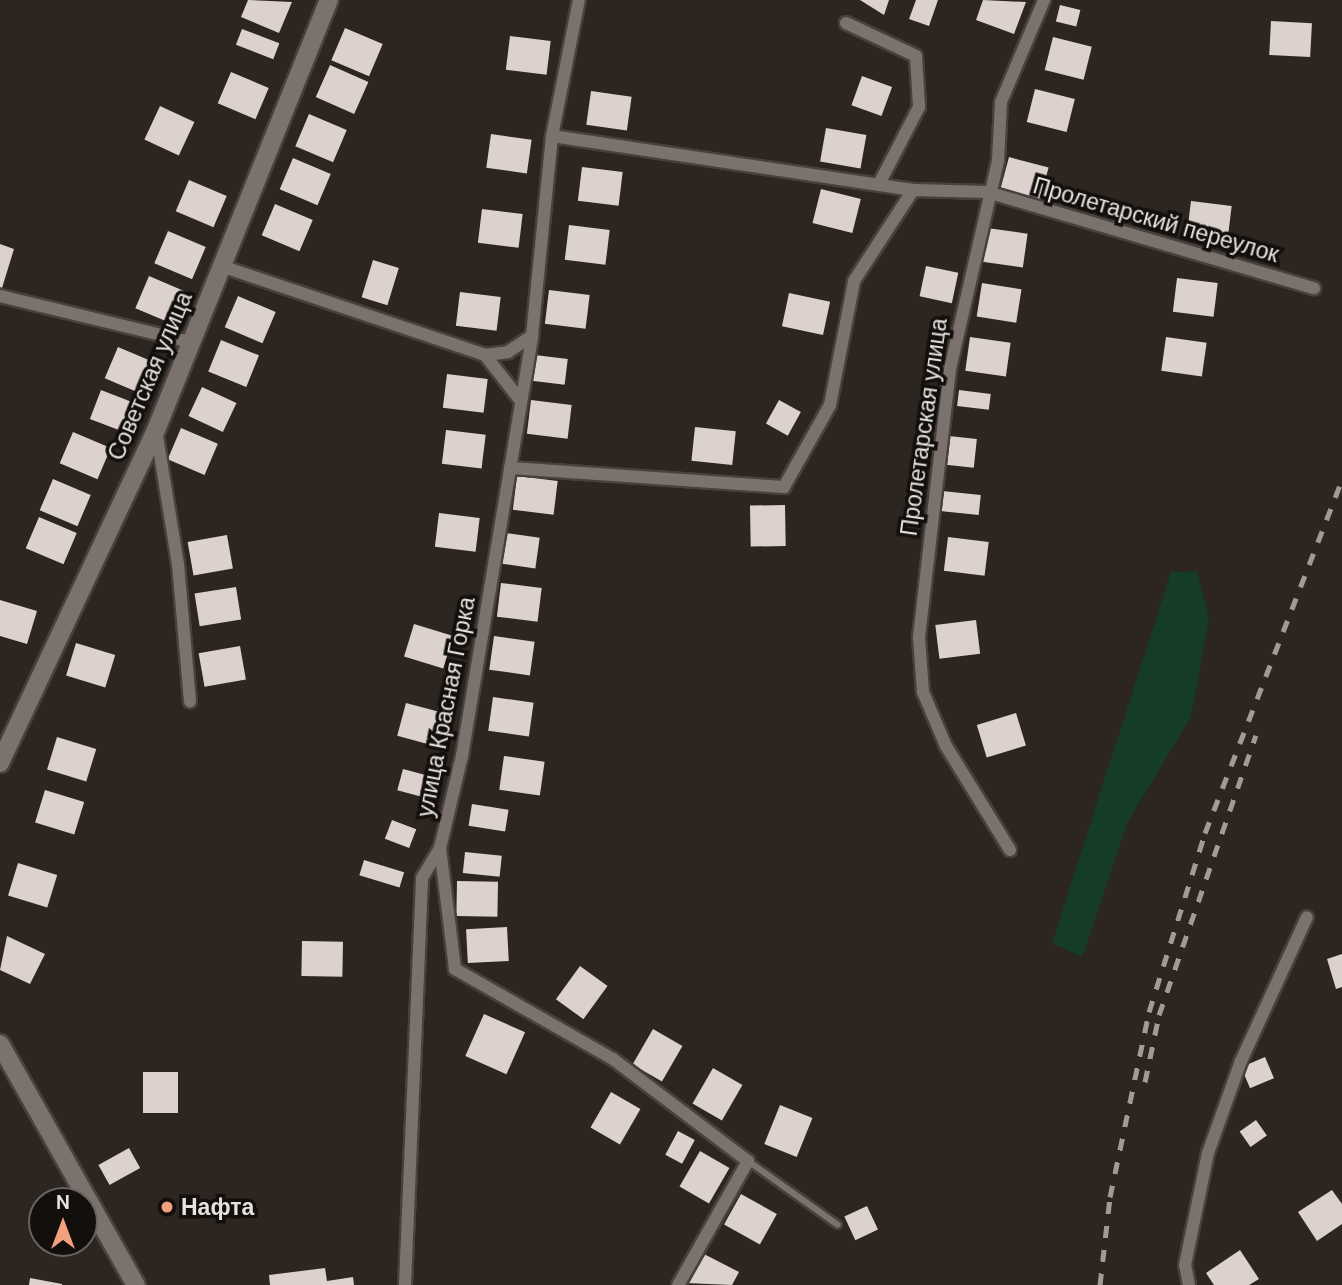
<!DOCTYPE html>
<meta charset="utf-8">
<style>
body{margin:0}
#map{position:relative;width:1342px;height:1285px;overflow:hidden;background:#2c2520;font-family:"DM Sans",sans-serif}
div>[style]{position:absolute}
.green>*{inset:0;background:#153d25}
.building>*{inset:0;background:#dcd1cc;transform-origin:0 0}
.roads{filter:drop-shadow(2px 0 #47413d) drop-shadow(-2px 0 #47413d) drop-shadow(0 2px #47413d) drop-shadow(0 -2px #47413d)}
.service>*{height:6px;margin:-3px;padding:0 3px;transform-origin:3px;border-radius:3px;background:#7c726d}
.minor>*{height:12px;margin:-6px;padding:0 6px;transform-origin:6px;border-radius:6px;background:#7c726d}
.secondary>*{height:18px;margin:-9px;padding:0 9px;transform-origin:9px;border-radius:9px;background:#7c726d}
.rail>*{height:5px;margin-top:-2.5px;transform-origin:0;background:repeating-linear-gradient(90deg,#a19b97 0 12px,transparent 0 24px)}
.dots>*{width:19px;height:19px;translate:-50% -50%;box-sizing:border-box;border:4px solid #120f0d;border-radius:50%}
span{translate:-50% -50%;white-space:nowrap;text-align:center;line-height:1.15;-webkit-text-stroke:7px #120f0d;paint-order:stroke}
.street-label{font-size:23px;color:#e7e2de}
.poi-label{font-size:23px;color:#e7e2de;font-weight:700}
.left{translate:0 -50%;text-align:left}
.north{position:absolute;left:28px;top:1187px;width:70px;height:70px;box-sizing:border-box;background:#120f0d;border:2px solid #676361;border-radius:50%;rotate:0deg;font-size:19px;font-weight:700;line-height:28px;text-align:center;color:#e7e2de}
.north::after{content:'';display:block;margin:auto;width:24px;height:32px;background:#f1a17c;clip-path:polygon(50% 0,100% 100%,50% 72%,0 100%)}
</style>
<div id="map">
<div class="green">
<div style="clip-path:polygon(1197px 571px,1209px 618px,1191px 717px,1128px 821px,1082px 957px,1052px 943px,1171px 572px)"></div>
</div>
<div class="building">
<div style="clip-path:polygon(248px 0,292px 2px,279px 33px,241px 17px)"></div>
<div style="clip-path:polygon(860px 0,889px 0,884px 15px)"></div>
<div style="clip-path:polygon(916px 0,938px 0,929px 26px,909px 19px)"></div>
<div style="clip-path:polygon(983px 0,1026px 2px,1014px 34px,976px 20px)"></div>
<div style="left:1060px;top:5px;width:21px;height:17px;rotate:14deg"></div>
<div style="left:1271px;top:21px;width:41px;height:34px;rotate:3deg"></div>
<div style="left:345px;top:28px;width:41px;height:35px;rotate:23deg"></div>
<div style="left:242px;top:29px;width:40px;height:17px;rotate:21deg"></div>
<div style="left:510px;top:36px;width:41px;height:34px;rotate:7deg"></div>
<div style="left:1053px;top:37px;width:40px;height:34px;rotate:14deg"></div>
<div style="left:330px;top:65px;width:42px;height:35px;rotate:24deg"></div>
<div style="left:231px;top:72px;width:41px;height:34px;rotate:23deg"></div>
<div style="left:862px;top:76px;width:32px;height:31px;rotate:20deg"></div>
<div style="left:1035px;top:89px;width:41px;height:34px;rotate:14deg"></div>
<div style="left:591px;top:91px;width:41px;height:34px;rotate:8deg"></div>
<div style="left:160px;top:106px;width:38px;height:37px;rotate:25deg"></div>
<div style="left:309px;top:114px;width:41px;height:35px;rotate:23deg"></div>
<div style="left:826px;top:128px;width:41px;height:34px;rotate:10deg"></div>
<div style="left:491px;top:134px;width:41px;height:34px;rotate:8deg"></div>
<div style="left:1009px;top:157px;width:41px;height:35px;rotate:15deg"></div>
<div style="left:293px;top:158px;width:41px;height:34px;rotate:23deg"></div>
<div style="left:582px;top:167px;width:41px;height:34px;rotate:7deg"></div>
<div style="left:189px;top:180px;width:41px;height:34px;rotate:23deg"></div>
<div style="left:821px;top:189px;width:41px;height:35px;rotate:14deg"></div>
<div style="left:1191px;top:201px;width:41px;height:34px;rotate:7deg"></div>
<div style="left:275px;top:204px;width:41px;height:34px;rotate:23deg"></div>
<div style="left:482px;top:209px;width:41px;height:34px;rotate:7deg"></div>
<div style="left:569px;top:225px;width:41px;height:35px;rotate:7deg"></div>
<div style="left:987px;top:228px;width:41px;height:34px;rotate:8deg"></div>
<div style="left:168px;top:231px;width:41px;height:35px;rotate:23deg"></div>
<div style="clip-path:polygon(0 244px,14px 249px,2px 288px,0 287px)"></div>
<div style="left:373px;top:260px;width:27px;height:39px;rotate:17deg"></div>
<div style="left:926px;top:266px;width:33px;height:31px;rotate:12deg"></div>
<div style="left:149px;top:276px;width:40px;height:35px;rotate:23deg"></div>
<div style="left:1177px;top:278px;width:41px;height:34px;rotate:7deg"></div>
<div style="left:982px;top:283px;width:40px;height:34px;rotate:9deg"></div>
<div style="left:549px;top:290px;width:41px;height:34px;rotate:7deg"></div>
<div style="left:460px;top:292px;width:41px;height:34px;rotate:7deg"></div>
<div style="left:789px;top:293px;width:42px;height:34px;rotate:12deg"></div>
<div style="left:238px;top:296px;width:41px;height:34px;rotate:23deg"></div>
<div style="left:970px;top:337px;width:41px;height:34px;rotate:8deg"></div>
<div style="left:1166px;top:337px;width:41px;height:34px;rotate:8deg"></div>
<div style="left:221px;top:340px;width:41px;height:34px;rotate:22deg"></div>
<div style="left:118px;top:347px;width:41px;height:34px;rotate:23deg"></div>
<div style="left:535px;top:355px;width:33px;height:26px;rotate:7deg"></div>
<div style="left:447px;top:374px;width:41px;height:34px;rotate:7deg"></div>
<div style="left:202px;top:387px;width:38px;height:32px;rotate:25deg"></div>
<div style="left:101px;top:390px;width:36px;height:31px;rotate:21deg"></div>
<div style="left:959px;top:390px;width:32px;height:16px;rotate:7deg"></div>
<div style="left:531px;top:400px;width:41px;height:34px;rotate:7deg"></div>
<div style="left:779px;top:400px;width:25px;height:27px;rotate:29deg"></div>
<div style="left:695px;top:427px;width:41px;height:34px;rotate:6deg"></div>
<div style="left:181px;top:428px;width:40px;height:34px;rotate:23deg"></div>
<div style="left:446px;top:430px;width:40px;height:34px;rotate:7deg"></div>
<div style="left:73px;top:432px;width:41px;height:34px;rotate:23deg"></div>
<div style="left:949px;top:436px;width:28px;height:29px;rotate:6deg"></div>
<div style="left:517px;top:476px;width:41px;height:34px;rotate:7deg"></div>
<div style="left:53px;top:479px;width:41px;height:34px;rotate:23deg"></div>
<div style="left:942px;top:491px;width:39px;height:20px;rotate:6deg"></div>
<div style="left:785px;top:505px;width:41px;height:35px;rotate:89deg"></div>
<div style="left:439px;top:513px;width:41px;height:34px;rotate:7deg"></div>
<div style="left:39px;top:517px;width:41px;height:34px;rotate:23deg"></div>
<div style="left:506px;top:533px;width:34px;height:31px;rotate:8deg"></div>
<div style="left:227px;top:535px;width:34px;height:40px;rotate:80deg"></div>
<div style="left:948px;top:537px;width:41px;height:34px;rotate:7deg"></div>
<div style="left:501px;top:583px;width:41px;height:34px;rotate:7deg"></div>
<div style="left:236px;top:587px;width:33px;height:42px;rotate:81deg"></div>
<div style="clip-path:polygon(0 600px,37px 611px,27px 644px,0 636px)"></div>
<div style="left:976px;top:620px;width:34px;height:41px;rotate:83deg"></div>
<div style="left:414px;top:624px;width:41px;height:34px;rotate:17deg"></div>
<div style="left:494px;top:636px;width:41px;height:34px;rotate:8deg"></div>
<div style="left:76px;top:643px;width:41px;height:34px;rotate:17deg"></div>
<div style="left:240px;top:646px;width:34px;height:42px;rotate:80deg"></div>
<div style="left:493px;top:697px;width:41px;height:34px;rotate:8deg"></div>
<div style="left:406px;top:703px;width:41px;height:34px;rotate:15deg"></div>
<div style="left:1016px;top:713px;width:34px;height:41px;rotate:73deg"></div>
<div style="left:57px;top:737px;width:41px;height:34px;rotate:17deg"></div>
<div style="left:504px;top:756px;width:41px;height:34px;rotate:8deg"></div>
<div style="left:403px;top:769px;width:30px;height:22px;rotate:15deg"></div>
<div style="left:45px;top:790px;width:41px;height:34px;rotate:17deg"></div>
<div style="left:472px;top:804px;width:37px;height:22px;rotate:9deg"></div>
<div style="left:392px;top:820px;width:26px;height:20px;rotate:21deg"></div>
<div style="left:465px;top:852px;width:37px;height:21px;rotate:6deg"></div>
<div style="left:364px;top:860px;width:42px;height:16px;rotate:17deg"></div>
<div style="left:18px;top:863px;width:41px;height:34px;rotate:17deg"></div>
<div style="left:457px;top:881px;width:41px;height:35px;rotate:1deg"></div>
<div style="left:507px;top:927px;width:34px;height:41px;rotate:87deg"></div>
<div style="clip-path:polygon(7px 936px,45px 954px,30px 984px,0 970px)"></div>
<div style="left:302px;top:941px;width:41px;height:35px;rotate:1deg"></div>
<div style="clip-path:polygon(1342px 954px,1342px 987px,1336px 989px,1327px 959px)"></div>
<div style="left:580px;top:966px;width:34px;height:41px;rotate:36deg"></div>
<div style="left:484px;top:1014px;width:45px;height:46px;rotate:24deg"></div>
<div style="left:653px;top:1029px;width:34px;height:41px;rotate:30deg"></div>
<div style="left:1265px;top:1057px;width:23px;height:26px;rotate:67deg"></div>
<div style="left:713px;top:1068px;width:34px;height:41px;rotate:30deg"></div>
<div style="left:143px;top:1072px;width:35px;height:41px"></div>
<div style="left:611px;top:1092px;width:34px;height:41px;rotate:30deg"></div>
<div style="left:780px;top:1105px;width:35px;height:42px;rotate:22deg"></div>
<div style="left:1256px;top:1120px;width:19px;height:20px;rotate:55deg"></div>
<div style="left:678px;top:1131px;width:19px;height:27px;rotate:28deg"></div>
<div style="left:129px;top:1148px;width:23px;height:35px;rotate:61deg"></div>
<div style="left:700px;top:1151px;width:34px;height:41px;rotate:30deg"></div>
<div style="clip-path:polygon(1332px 1190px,1342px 1204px,1342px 1224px,1317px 1241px,1298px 1212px)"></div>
<div style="left:741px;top:1194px;width:41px;height:35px;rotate:29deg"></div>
<div style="left:867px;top:1206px;width:26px;height:25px;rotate:65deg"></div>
<div style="clip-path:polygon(1240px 1250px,1259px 1279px,1249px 1285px,1214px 1285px,1206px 1273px)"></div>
<div style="clip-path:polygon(702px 1253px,739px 1272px,732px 1285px,686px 1283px)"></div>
<div style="clip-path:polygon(325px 1268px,327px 1281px,353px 1277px,354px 1285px,270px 1285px,269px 1275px)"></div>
<div style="clip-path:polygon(30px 1278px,62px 1284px,62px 1285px,29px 1285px)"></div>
</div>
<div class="roads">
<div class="service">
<div style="left:748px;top:1161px;width:110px;rotate:35.4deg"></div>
</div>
<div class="minor">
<div style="left:846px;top:23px;width:77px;rotate:25.2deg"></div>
<div style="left:916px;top:56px;width:51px;rotate:86.6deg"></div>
<div style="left:919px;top:107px;width:87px;rotate:117.5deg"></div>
<div style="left:552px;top:136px;width:365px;rotate:8.5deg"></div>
<div style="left:913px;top:190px;width:74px;rotate:1.5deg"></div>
<div style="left:987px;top:192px;width:341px;rotate:16.4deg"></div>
<div style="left:224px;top:267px;width:275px;rotate:18.6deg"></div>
<div style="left:485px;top:355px;width:23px;rotate:-7deg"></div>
<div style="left:508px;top:352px;width:29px;rotate:-34deg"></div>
<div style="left:0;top:296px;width:195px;rotate:13.6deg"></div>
<div style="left:485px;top:355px;width:58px;rotate:52deg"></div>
<div style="left:156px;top:430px;width:136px;rotate:80.7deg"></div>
<div style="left:178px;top:564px;width:138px;rotate:85deg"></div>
<div style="left:510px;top:468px;width:275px;rotate:4deg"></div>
<div style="left:784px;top:487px;width:94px;rotate:-60.7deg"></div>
<div style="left:830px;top:405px;width:126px;rotate:-79deg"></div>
<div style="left:854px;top:281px;width:108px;rotate:-57deg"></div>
<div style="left:440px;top:848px;width:122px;rotate:82.9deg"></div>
<div style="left:455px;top:969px;width:182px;rotate:29.7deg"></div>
<div style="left:613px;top:1059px;width:169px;rotate:37.1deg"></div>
<div style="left:748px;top:1161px;width:142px;rotate:119.4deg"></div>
<div style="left:1010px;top:850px;width:122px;rotate:-121.6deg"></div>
<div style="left:946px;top:746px;width:59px;rotate:-113.1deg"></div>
<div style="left:923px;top:692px;width:55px;rotate:-94.2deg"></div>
<div style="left:919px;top:637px;width:270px;rotate:-83.4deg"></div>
<div style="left:950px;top:369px;width:213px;rotate:-77deg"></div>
<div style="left:998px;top:161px;width:59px;rotate:-87.1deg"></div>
<div style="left:1001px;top:102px;width:111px;rotate:-67.1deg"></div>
<div style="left:405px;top:1285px;width:407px;rotate:-87.6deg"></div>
<div style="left:422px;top:878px;width:35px;rotate:-59deg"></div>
<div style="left:440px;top:848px;width:95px;rotate:-76.6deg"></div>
<div style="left:462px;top:756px;width:426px;rotate:-80.5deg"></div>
<div style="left:532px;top:336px;width:201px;rotate:-84.3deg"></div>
<div style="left:552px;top:136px;width:139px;rotate:-78.8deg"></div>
<div style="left:1189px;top:1285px;width:20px;rotate:-101deg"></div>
<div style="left:1185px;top:1265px;width:114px;rotate:-78.4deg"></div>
<div style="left:1208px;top:1153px;width:98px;rotate:-70.3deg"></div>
<div style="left:1241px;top:1061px;width:158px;rotate:-65.4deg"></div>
</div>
<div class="secondary">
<div style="left:0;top:763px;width:368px;rotate:-64.9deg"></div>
<div style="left:156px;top:430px;width:463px;rotate:-68.1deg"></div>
<div style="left:0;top:1044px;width:277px;rotate:60.6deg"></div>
</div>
</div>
<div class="rail">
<div style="left:1145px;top:1082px;width:68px;rotate:-78.2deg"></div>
<div style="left:1159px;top:1015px;width:296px;rotate:-70.9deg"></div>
<div style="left:1100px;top:1285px;width:89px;rotate:-83.5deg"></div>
<div style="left:1110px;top:1197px;width:189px;rotate:-78.1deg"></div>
<div style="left:1149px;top:1012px;width:188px;rotate:-72.6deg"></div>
<div style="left:1205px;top:833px;width:379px;rotate:-68.8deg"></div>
</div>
<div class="dots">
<div style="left:167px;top:1207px;background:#f1a17c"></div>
</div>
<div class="street-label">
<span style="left:1156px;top:220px;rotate:16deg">Пролетарский переулок</span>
<span style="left:150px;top:376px;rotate:-67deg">Советская улица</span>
<span style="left:924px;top:427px;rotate:-82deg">Пролетарская улица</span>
<span style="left:446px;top:707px;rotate:-79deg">улица Красная Горка</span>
</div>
<div class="poi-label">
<span class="left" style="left:181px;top:1207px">Нафта</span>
</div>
<div class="north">N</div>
</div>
